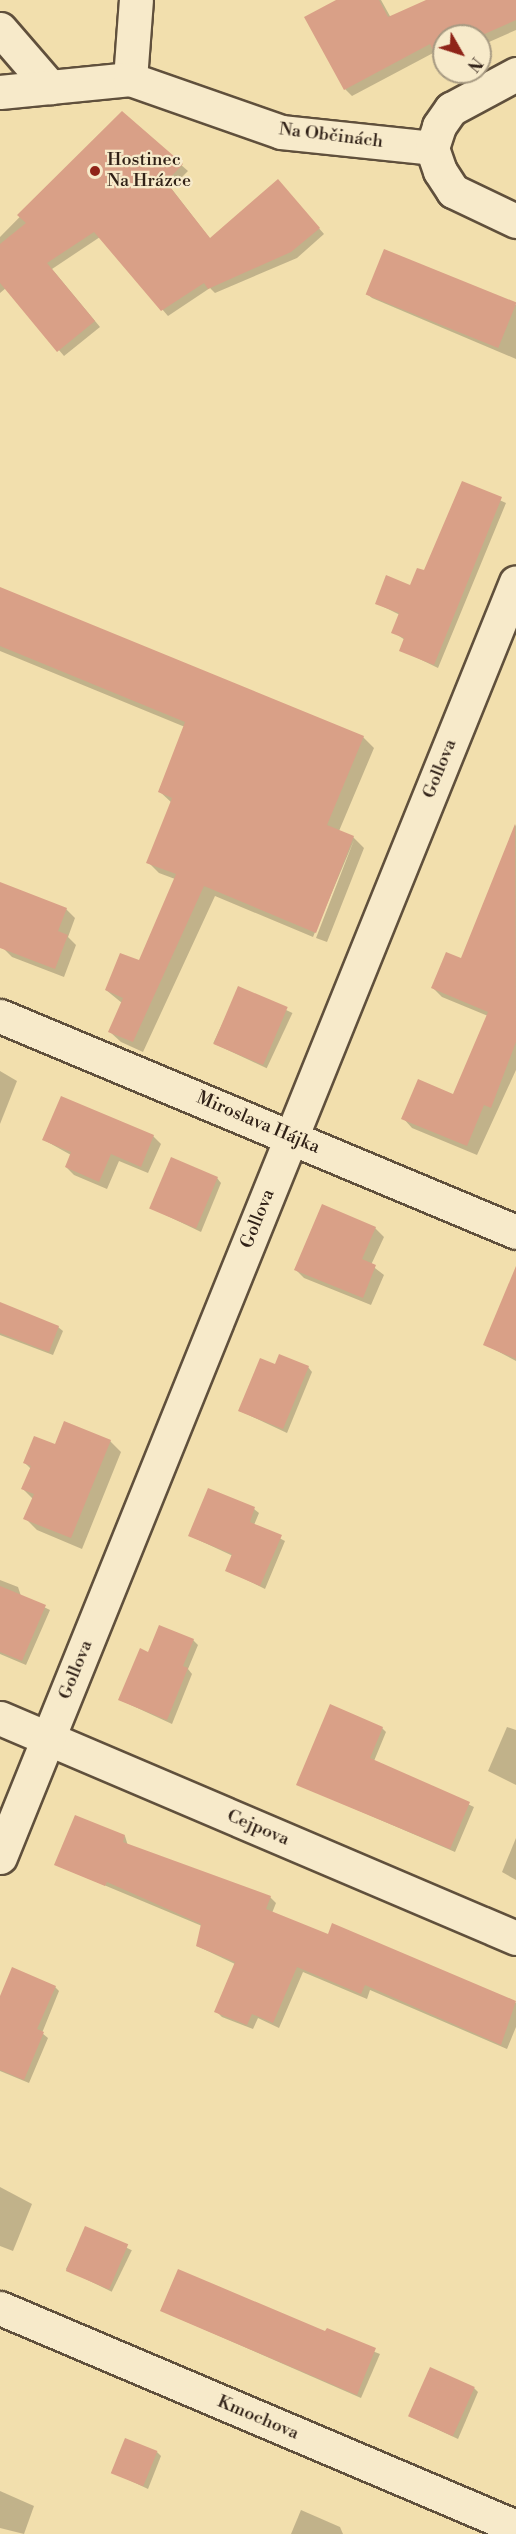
<!DOCTYPE html>
<meta charset="utf-8">
<style>
body{margin:0}
#map{position:relative;width:516px;height:2534px;overflow:hidden;background:#f2dfad;font-family:"Libre Bodoni",serif}
div>[style]{position:absolute}
.shadow>*{inset:0;background:#0003;transform-origin:0 0}
.building>*{inset:0;background:#d9a087;transform-origin:0 0}
.roads{filter:drop-shadow(2px 0 #60503c) drop-shadow(-2px 0 #60503c) drop-shadow(0 2px #60503c) drop-shadow(0 -2px #60503c)}
.street>*{height:33px;margin:-16.5px;padding:0 16.5px;transform-origin:16.5px;border-radius:16.5px;background:#f7eaca}
.dots>*{width:16px;height:16px;translate:-50% -50%;box-sizing:border-box;border:3px solid #f7eaca;border-radius:50%}
span{translate:-50% -50%;white-space:nowrap;text-align:center;line-height:1.15;-webkit-text-stroke:4.5px #f7eaca;paint-order:stroke}
.street-label{font-size:18px;color:#302117}
.poi-label{font-size:18px;color:#302117}
.left{translate:0 -50%;text-align:left}
.north{position:absolute;left:432px;top:24px;width:60px;height:60px;box-sizing:border-box;background:#f7eaca;border:2px solid #a79a82;border-radius:50%;rotate:129deg;font-size:16px;font-weight:700;line-height:24px;text-align:center;color:#302117}
.north::after{content:'';display:block;margin:auto;width:21px;height:27px;background:#8f2418;clip-path:polygon(50% 0,100% 100%,50% 72%,0 100%)}
</style>
<div id="map">
<div class="shadow">
<div style="clip-path:polygon(339px 0,381px 0,391px 18px,430px 0,516px 0,516px 30px,480px 46px,480px 36px,444px 36px,444px 62px,435px 52px,352px 96px,345px 89px)"></div>
<div style="clip-path:polygon(122px 113px,188px 171px,171px 188px,211px 240px,283px 187px,324px 234px,297px 258px,215px 293px,210px 288px,168px 316px,100px 237px,52px 269px,100px 327px,64px 356px,6px 288px,0 293px,0 237px)"></div>
<div style="clip-path:polygon(367px 294px,516px 305px,516px 359px,372px 298px)"></div>
<div style="clip-path:polygon(462px 483px,506px 503px,438px 668px,401px 650px,405px 640px,393px 632px,400px 615px,376px 603px,411px 587px,425px 572px)"></div>
<div style="clip-path:polygon(0 589px,363px 737px,374px 748px,339px 831px,353px 837px,364px 848px,327px 942px,316px 938px,354px 840px,313px 937px,215px 896px,143px 1052px,121px 1042px,110px 1032px,122px 1003px,106px 990px,140px 962px,175px 879px,159px 873px,148px 862px,172px 803px,159px 791px,185px 727px,0 651px)"></div>
<div style="clip-path:polygon(516px 824px,516px 1070px,477px 1155px,412px 1128px,403px 1118px,454px 1096px,488px 1016px,442px 997px,433px 988px,462px 960px)"></div>
<div style="clip-path:polygon(66px 909px,75px 918px,68px 937px,76px 945px,64px 977px,12px 957px,4px 949px)"></div>
<div style="left:239px;top:988px;width:59px;height:61px;rotate:25deg"></div>
<div style="clip-path:polygon(0 1071px,17px 1081px,0 1124px)"></div>
<div style="clip-path:polygon(153px 1136px,161px 1144px,148px 1173px,119px 1161px,107px 1189px,74px 1175px,66px 1167px,71px 1155px,44px 1140px)"></div>
<div style="clip-path:polygon(217px 1178px,221px 1183px,201px 1232px,151px 1208px)"></div>
<div style="clip-path:polygon(375px 1228px,384px 1237px,371px 1265px,384px 1275px,371px 1305px,304px 1278px,296px 1270px)"></div>
<div style="clip-path:polygon(516px 1290px,516px 1361px,484px 1344px)"></div>
<div style="clip-path:polygon(0 1303px,58px 1327px,63px 1331px,53px 1355px,0 1335px)"></div>
<div style="clip-path:polygon(276px 1366px,308px 1367px,312px 1372px,287px 1433px,240px 1411px)"></div>
<div style="clip-path:polygon(110px 1441px,121px 1452px,82px 1549px,37px 1530px,25px 1518px,33px 1499px,23px 1489px,31px 1469px,25px 1463px,56px 1446px)"></div>
<div style="clip-path:polygon(254px 1509px,259px 1513px,254px 1525px,285px 1541px,265px 1589px,227px 1570px,233px 1556px,190px 1536px)"></div>
<div style="clip-path:polygon(0 1580px,18px 1587px,21px 1596px,50px 1610px,26px 1665px,0 1654px)"></div>
<div style="clip-path:polygon(193px 1640px,198px 1645px,188px 1669px,192px 1674px,172px 1724px,120px 1700px,149px 1654px)"></div>
<div style="clip-path:polygon(507px 1727px,516px 1730px,516px 1785px,488px 1771px)"></div>
<div style="clip-path:polygon(382px 1728px,386px 1732px,374px 1761px,474px 1807px,455px 1852px,297px 1784px)"></div>
<div style="clip-path:polygon(125px 1836px,128px 1846px,270px 1897px,276px 1903px,272px 1913px,328px 1936px,333px 1925px,516px 2003px,516px 2027px,507px 2049px,370px 1990px,367px 1999px,303px 1972px,279px 2028px,258px 2018px,253px 2029px,222px 2017px,216px 2011px,235px 1964px,197px 1946px,202px 1926px,56px 1865px)"></div>
<div style="clip-path:polygon(516px 1838px,516px 1880px,502px 1872px)"></div>
<div style="clip-path:polygon(55px 1987px,59px 1991px,42px 2033px,48px 2038px,29px 2083px,0 2071px,0 2000px)"></div>
<div style="clip-path:polygon(0 2187px,32px 2204px,13px 2251px,0 2246px)"></div>
<div style="left:86px;top:2228px;width:51px;height:46px;rotate:26deg"></div>
<div style="clip-path:polygon(162px 2311px,326px 2333px,380px 2354px,361px 2398px)"></div>
<div style="clip-path:polygon(474px 2388px,478px 2392px,458px 2439px,411px 2417px)"></div>
<div style="clip-path:polygon(157px 2452px,161px 2456px,148px 2489px,112px 2472px)"></div>
<div style="clip-path:polygon(0 2491px,34px 2506px,24px 2534px,0 2528px)"></div>
<div style="clip-path:polygon(301px 2510px,340px 2527px,343px 2534px,291px 2534px)"></div>
</div>
<div class="building">
<div style="clip-path:polygon(336px 0,379px 0,388px 17px,426px 0,516px 0,516px 20px,480px 36px,444px 36px,444px 53px,436px 56px,430px 44px,344px 90px,304px 17px)"></div>
<div style="clip-path:polygon(122px 111px,183px 164px,166px 182px,210px 238px,278px 179px,320px 228px,291px 252px,208px 289px,204px 283px,161px 311px,94px 232px,47px 263px,95px 321px,57px 352px,0 283px,0 244px,26px 223px,17px 215px)"></div>
<div style="left:384px;top:249px;width:143px;height:49px;rotate:22deg"></div>
<div style="clip-path:polygon(462px 481px,502px 497px,434px 665px,399px 651px,404px 638px,391px 633px,399px 613px,375px 604px,386px 575px,410px 585px,417px 568px,424px 570px)"></div>
<div style="clip-path:polygon(0 587px,364px 736px,327px 825px,354px 836px,316px 933px,204px 886px,133px 1042px,108px 1032px,123px 998px,105px 990px,120px 953px,139px 960px,176px 874px,146px 863px,172px 798px,158px 792px,185px 722px,0 646px)"></div>
<div style="clip-path:polygon(515px 824px,516px 1042px,491px 1108px,484px 1105px,467px 1146px,401px 1119px,418px 1079px,453px 1094px,488px 1012px,431px 988px,446px 952px,461px 958px)"></div>
<div style="clip-path:polygon(0 882px,67px 908px,58px 931px,68px 935px,55px 969px,0 948px)"></div>
<div style="left:238px;top:986px;width:54px;height:63px;rotate:23deg"></div>
<div style="clip-path:polygon(61px 1096px,154px 1135px,141px 1167px,111px 1154px,99px 1182px,65px 1167px,71px 1152px,42px 1140px)"></div>
<div style="left:171px;top:1157px;width:51px;height:56px;rotate:23deg"></div>
<div style="clip-path:polygon(322px 1204px,376px 1227px,362px 1259px,376px 1265px,363px 1298px,294px 1270px)"></div>
<div style="clip-path:polygon(516px 1266px,516px 1359px,483px 1345px)"></div>
<div style="clip-path:polygon(0 1302px,59px 1326px,49px 1352px,0 1333px)"></div>
<div style="clip-path:polygon(279px 1354px,309px 1366px,283px 1429px,238px 1411px,260px 1358px,275px 1364px)"></div>
<div style="clip-path:polygon(64px 1421px,111px 1440px,71px 1538px,23px 1519px,34px 1494px,21px 1489px,31px 1466px,23px 1463px,34px 1436px,55px 1444px)"></div>
<div style="clip-path:polygon(208px 1488px,255px 1507px,250px 1522px,282px 1535px,260px 1586px,225px 1571px,232px 1554px,188px 1536px)"></div>
<div style="clip-path:polygon(0 1586px,46px 1605px,22px 1661px,0 1652px)"></div>
<div style="clip-path:polygon(159px 1625px,194px 1639px,183px 1666px,188px 1668px,167px 1720px,118px 1700px,140px 1648px,148px 1652px)"></div>
<div style="clip-path:polygon(330px 1704px,383px 1727px,370px 1758px,470px 1802px,450px 1849px,296px 1785px)"></div>
<div style="clip-path:polygon(75px 1815px,125px 1835px,123px 1842px,271px 1896px,266px 1909px,328px 1934px,332px 1923px,516px 2001px,501px 2045px,365px 1985px,361px 1994px,297px 1967px,273px 2023px,252px 2014px,247px 2025px,214px 2012px,235px 1962px,196px 1946px,201px 1924px,107px 1882px,105px 1886px,54px 1865px)"></div>
<div style="clip-path:polygon(12px 1967px,56px 1986px,37px 2029px,44px 2032px,24px 2080px,0 2070px,0 1996px)"></div>
<div style="left:85px;top:2226px;width:47px;height:49px;rotate:23deg"></div>
<div style="clip-path:polygon(178px 2269px,325px 2331px,327px 2328px,376px 2348px,357px 2395px,160px 2311px)"></div>
<div style="left:430px;top:2367px;width:49px;height:54px;rotate:24deg"></div>
<div style="left:125px;top:2438px;width:35px;height:38px;rotate:22deg"></div>
</div>
<div class="roads">
<div class="street">
<div style="left:0;top:29px;width:77px;rotate:49.2deg"></div>
<div style="left:130px;top:79px;width:79px;rotate:-85.7deg"></div>
<div style="left:0;top:92px;width:131px;rotate:-5.7deg"></div>
<div style="left:130px;top:79px;width:160px;rotate:19.3deg"></div>
<div style="left:281px;top:132px;width:152px;rotate:6deg"></div>
<div style="left:432px;top:148px;width:24px;rotate:71deg"></div>
<div style="left:440px;top:171px;width:24px;rotate:57deg"></div>
<div style="left:453px;top:191px;width:70px;rotate:25.5deg"></div>
<div style="left:432px;top:148px;width:23px;rotate:-72deg"></div>
<div style="left:439px;top:126px;width:21px;rotate:-55deg"></div>
<div style="left:451px;top:109px;width:74px;rotate:-28.3deg"></div>
<div style="left:0;top:1016px;width:559px;rotate:22.71deg"></div>
<div style="left:0;top:1718px;width:561px;rotate:23.09deg"></div>
<div style="left:0;top:1857px;width:1375px;rotate:-67.97deg"></div>
<div style="left:0;top:2308px;width:561px;rotate:23deg"></div>
</div>
</div>
<div class="dots">
<div style="left:95px;top:171px;background:#8f2418"></div>
</div>
<div class="street-label">
<span style="left:331px;top:136px;rotate:7deg">Na Občinách</span>
<span style="left:440px;top:769px;rotate:-68deg">Gollova</span>
<span style="left:258px;top:1123px;rotate:23deg">Miroslava Hájka</span>
<span style="left:258px;top:1219px;rotate:-68deg">Gollova</span>
<span style="left:76px;top:1670px;rotate:-68deg">Gollova</span>
<span style="left:258px;top:1828px;rotate:23deg">Cejpova</span>
<span style="left:258px;top:2418px;rotate:23deg">Kmochova</span>
</div>
<div class="poi-label">
<span class="left" style="left:107px;top:171px">Hostinec<br>Na Hrázce</span>
</div>
<div class="north">N</div>
</div>
